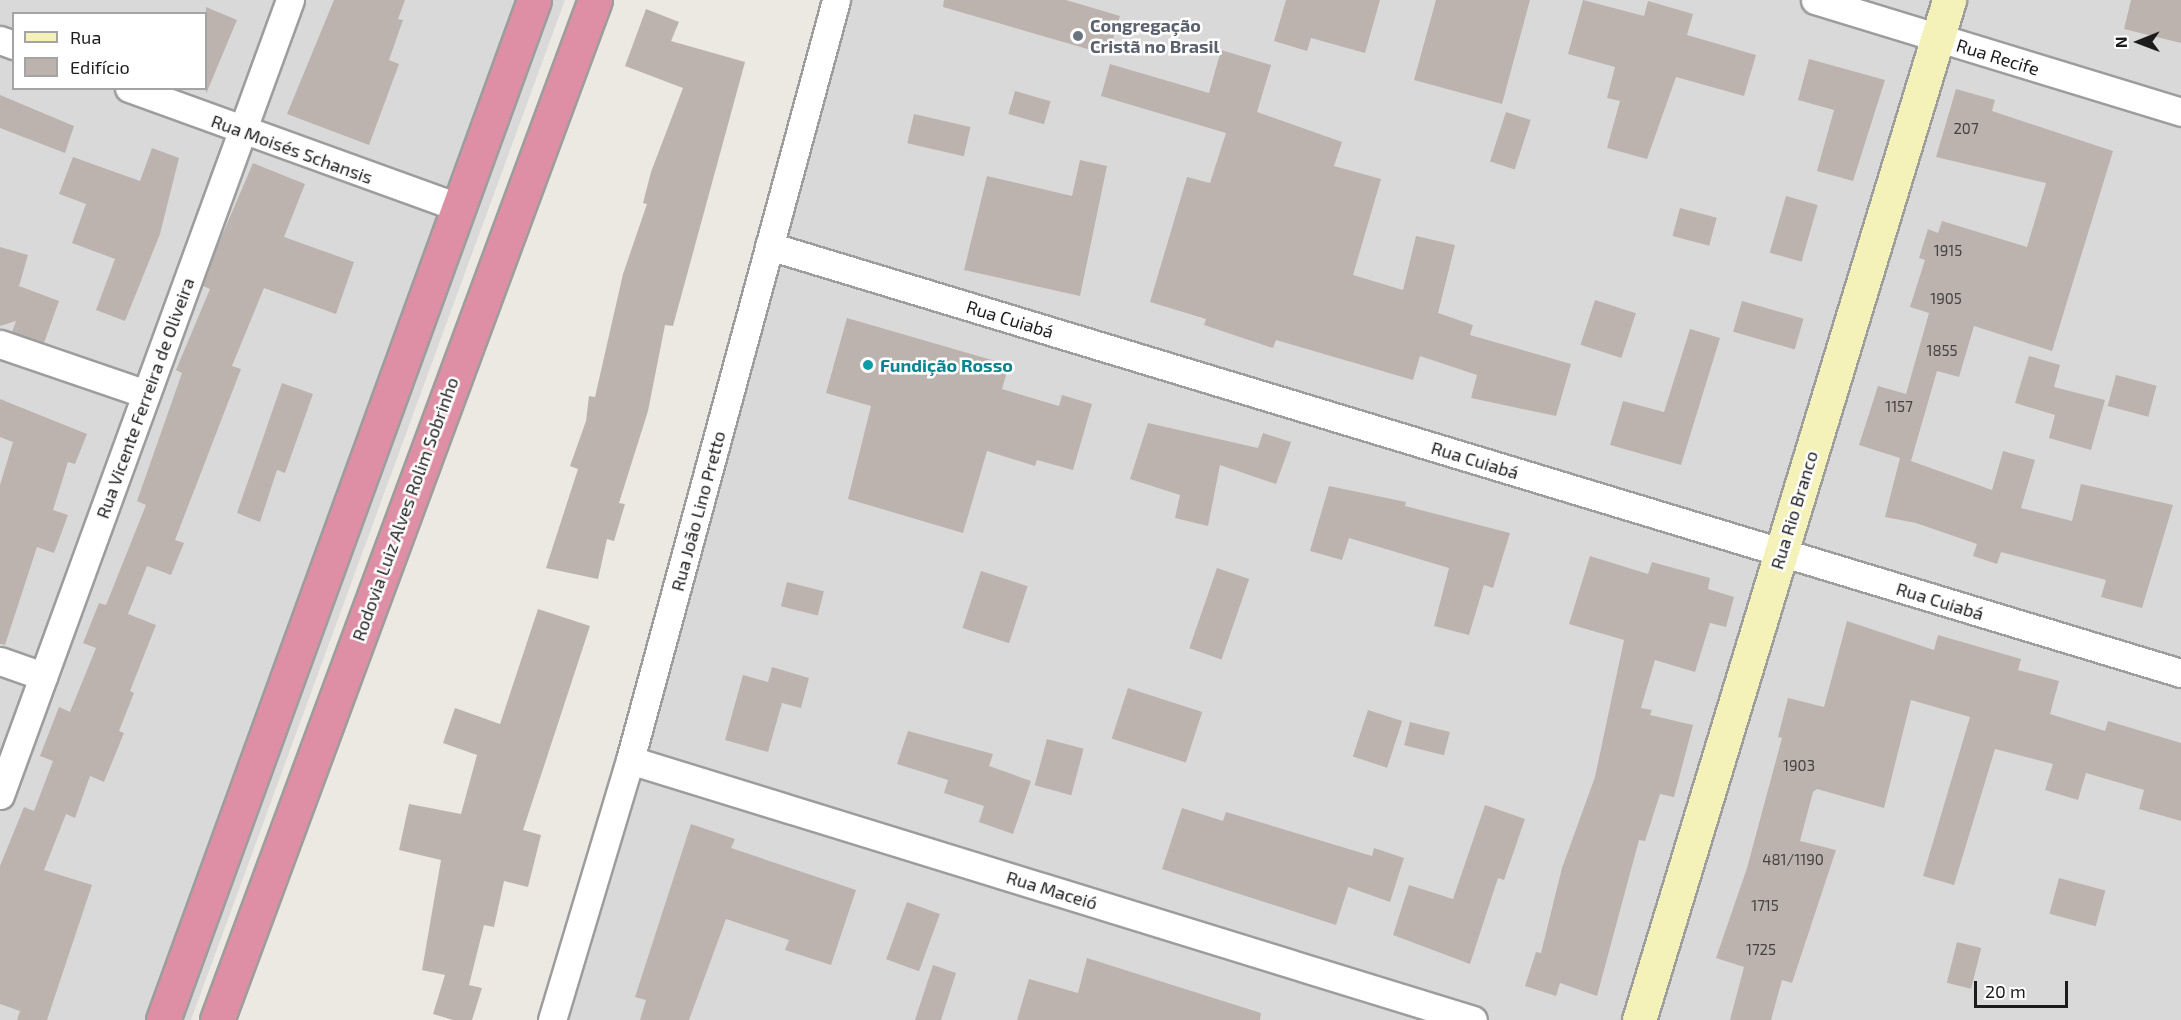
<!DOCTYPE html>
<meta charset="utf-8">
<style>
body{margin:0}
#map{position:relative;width:2181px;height:1020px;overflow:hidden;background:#ece8e2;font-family:"Exo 2",sans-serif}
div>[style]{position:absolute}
.residential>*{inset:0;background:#dad9d9}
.building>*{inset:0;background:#bcb3af;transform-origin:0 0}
.roads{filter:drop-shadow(2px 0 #9d9d9d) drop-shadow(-2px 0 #9d9d9d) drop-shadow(0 2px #9d9d9d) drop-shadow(0 -2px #9d9d9d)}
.street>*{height:27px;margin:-13.5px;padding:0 13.5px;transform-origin:13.5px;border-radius:13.5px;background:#fff}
.secondary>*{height:33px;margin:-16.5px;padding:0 16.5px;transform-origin:16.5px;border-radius:16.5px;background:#f4f1b9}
.highway>*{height:33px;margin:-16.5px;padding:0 16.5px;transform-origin:16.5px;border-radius:16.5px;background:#df8fa5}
.dots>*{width:16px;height:16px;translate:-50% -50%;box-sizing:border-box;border:3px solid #fff;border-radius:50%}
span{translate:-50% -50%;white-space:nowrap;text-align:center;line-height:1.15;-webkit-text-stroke:5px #fff;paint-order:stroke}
.number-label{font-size:15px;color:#444241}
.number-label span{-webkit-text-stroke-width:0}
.worship-label{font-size:18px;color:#5b616d;font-weight:700}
.left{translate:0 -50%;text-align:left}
.street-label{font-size:18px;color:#1c1c1c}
.culture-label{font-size:18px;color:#0d838f;font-weight:700}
.legend{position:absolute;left:12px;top:12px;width:195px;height:78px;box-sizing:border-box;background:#fff;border:2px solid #a4a4a4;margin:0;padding:8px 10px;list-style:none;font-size:18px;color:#1c1c1c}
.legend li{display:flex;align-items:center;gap:12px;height:30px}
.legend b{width:30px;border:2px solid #a4a4a4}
.north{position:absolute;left:2109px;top:12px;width:60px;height:60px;-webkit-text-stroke:4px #fff;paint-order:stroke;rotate:269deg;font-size:16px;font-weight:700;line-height:24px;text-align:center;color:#1c1c1c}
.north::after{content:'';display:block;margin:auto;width:21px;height:27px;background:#1c1c1c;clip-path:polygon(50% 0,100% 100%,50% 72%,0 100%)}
.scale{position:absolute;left:1974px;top:981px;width:94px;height:27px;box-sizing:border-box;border:3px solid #1c1c1c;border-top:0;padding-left:8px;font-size:18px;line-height:21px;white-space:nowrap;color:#1c1c1c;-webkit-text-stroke:4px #fff;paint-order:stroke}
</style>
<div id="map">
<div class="residential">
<div style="clip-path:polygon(evenodd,0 0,565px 0,191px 1020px,0 1020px,0 0,14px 14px,206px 14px,206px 88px,14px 88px,14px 14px)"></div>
<div style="clip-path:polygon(836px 0,2181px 0,2181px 1020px,552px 1020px)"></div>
</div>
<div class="building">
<div style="clip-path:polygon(334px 0,405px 0,398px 19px,403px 20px,389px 60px,399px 64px,369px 145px,287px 114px)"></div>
<div style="clip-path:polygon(944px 0,1066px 0,1120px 16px,1108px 55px,943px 7px)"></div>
<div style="clip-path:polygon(1286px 0,1380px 0,1365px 53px,1311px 38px,1307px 51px,1274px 41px)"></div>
<div style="clip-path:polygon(1436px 0,1530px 0,1502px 104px,1414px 80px)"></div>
<div style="clip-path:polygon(1583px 0,1644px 16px,1648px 1px,1693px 14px,1687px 35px,1756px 55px,1744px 96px,1676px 77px,1647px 159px,1607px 148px,1620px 101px,1607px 98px,1615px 67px,1568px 54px)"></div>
<div style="clip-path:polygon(2131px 0,2181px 0,2181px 43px,2124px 29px)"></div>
<div style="clip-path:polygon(206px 7px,237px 20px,206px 94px)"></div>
<div style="clip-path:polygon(646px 9px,679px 22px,671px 41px,745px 62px,673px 326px,665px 325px,648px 411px,619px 503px,625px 504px,614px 541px,607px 539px,598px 579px,546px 568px,578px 469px,570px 466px,586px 421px,589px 396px,595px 397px,623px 274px,647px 204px,643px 203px,651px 172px,683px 88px,625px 66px)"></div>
<div style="clip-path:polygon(1221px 50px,1271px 65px,1257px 112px,1342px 142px,1334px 166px,1381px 179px,1353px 275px,1403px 290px,1416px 236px,1455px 245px,1438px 313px,1473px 325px,1470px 335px,1571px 364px,1556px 416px,1471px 398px,1477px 375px,1420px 356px,1413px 380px,1276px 340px,1273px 348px,1204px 325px,1206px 319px,1150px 302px,1187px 177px,1210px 183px,1226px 133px,1101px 96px,1110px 64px,1209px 93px)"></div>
<div style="clip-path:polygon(1809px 59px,1885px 80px,1853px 181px,1817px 171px,1834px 110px,1798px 100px)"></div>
<div style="clip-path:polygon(1956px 89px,1995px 100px,1992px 111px,2113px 151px,2052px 351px,1974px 326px,1959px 377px,1937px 371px,1911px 461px,1992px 490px,2003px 451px,2035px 460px,2021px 508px,2072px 521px,2081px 484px,2173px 505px,2142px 608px,2101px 597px,2106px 580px,2001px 552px,1997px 564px,1973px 556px,1977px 544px,1916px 523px,1885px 517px,1900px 458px,1859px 445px,1878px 386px,1906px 394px,1929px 313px,1910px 307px,1925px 260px,1919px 258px,1928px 229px,1938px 233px,1942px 221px,2027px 247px,2046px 183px,1936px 157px)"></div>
<div style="left:1015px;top:91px;width:37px;height:24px;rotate:16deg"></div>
<div style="clip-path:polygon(0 95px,74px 126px,65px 153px,0 128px)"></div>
<div style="left:1506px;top:112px;width:26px;height:52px;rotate:18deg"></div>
<div style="left:914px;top:114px;width:58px;height:30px;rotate:13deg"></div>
<div style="clip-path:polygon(152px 148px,179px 158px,160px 234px,125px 321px,96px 310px,115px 259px,72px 243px,86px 204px,59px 194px,73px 157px,140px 181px)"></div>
<div style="clip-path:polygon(1080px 160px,1107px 166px,1080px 296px,964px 270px,987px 176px,1072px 196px)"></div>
<div style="clip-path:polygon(253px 163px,305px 184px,284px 237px,354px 262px,336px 314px,264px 288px,232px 366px,241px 369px,175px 540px,184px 543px,171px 575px,147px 566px,128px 614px,156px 625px,130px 691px,134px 693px,119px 731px,124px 733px,104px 782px,90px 776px,75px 818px,66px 814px,44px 870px,92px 885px,47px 1020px,17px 1020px,20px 1011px,0 1004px,0 866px,24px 807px,34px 811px,53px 761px,40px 756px,59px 707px,70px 712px,96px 648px,83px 643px,99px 603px,106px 605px,146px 505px,137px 501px,182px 373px,176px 370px,210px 289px,203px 286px,217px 247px)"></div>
<div style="left:1786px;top:196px;width:33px;height:59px;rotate:16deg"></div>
<div style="left:1680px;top:208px;width:38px;height:29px;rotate:15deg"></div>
<div style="clip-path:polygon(0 247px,28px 255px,19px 286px,59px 301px,44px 343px,12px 332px,16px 321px,0 326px)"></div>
<div style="left:1595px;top:300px;width:43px;height:47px;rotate:18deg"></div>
<div style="left:1742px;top:301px;width:64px;height:32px;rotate:16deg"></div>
<div style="clip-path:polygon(847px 318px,1009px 365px,1002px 389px,1059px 406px,1062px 395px,1092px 404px,1073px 470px,1037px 460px,1035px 466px,987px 451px,963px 533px,848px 499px,871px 406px,826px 393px)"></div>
<div style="clip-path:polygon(1690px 329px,1720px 338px,1681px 465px,1610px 445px,1623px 401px,1664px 412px)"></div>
<div style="clip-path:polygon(2029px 356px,2060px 365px,2054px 387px,2105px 400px,2091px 450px,2049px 438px,2055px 415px,2015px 403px)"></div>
<div style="left:2116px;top:375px;width:42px;height:32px;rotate:15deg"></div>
<div style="clip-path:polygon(282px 383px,313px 394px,285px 473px,277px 470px,260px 522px,237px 513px)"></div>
<div style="clip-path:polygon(0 399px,87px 434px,75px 464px,68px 462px,53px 510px,68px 515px,54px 553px,37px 547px,5px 645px,0 644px,0 485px,13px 442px,0 437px)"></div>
<div style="clip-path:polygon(1148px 423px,1258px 448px,1263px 433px,1291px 442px,1276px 484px,1220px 465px,1208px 526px,1175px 518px,1180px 495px,1130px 479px)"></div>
<div style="clip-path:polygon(1329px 486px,1406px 502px,1405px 506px,1510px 533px,1493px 588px,1484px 585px,1469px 635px,1434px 626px,1449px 568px,1349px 538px,1342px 560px,1310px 551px)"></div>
<div style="clip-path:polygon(1590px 556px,1648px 574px,1652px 562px,1710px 578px,1708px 589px,1734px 597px,1726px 627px,1710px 623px,1695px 672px,1655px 660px,1641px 708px,1652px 710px,1650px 715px,1693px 725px,1674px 797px,1660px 794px,1645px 841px,1639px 840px,1597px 996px,1560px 983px,1556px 996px,1525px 986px,1536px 952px,1541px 953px,1562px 868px,1595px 777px,1624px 640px,1569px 624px)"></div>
<div style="left:1217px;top:568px;width:34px;height:85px;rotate:19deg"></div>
<div style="left:981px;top:571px;width:49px;height:60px;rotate:18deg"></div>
<div style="left:787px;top:582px;width:38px;height:25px;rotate:14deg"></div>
<div style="clip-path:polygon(538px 609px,590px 626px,523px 830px,541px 835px,528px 887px,504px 881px,494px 927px,484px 925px,469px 985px,482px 988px,472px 1020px,453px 1020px,433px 1014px,445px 975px,422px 970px,441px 860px,399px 850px,409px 804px,461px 814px,477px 755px,443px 743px,455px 708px,500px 724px)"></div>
<div style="clip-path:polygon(1847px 621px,1934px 650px,1938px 635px,2021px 659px,2018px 670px,2059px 681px,2050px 714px,2105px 731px,2108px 721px,2181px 743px,2181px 821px,2139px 809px,2144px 790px,2086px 773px,2078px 800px,2045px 790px,2053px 764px,1995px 749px,1954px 885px,1923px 876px,1970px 717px,1911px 700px,1884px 808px,1817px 789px,1813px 792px,1800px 841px,1836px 850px,1792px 983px,1782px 980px,1771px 1020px,1730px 1020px,1744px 967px,1716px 958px,1747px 868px,1782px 738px,1778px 737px,1788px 698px,1824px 707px)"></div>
<div style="clip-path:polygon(772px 667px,809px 678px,801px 708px,782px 703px,768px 752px,725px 740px,743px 675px,768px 682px)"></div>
<div style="left:1128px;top:688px;width:78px;height:53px;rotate:18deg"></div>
<div style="left:1368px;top:710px;width:36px;height:49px;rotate:18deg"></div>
<div style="left:1410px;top:722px;width:41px;height:24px;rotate:14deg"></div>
<div style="clip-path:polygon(908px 731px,993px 754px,989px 766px,1031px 781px,1013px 834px,979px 822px,984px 806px,944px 793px,948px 780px,897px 764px)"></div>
<div style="left:1047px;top:739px;width:38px;height:48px;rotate:15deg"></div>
<div style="clip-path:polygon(1485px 805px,1525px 819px,1504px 880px,1498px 878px,1470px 964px,1393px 935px,1409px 885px,1453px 899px)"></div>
<div style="clip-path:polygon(1182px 808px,1223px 821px,1226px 812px,1372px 856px,1374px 848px,1404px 858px,1390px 902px,1348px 887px,1336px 925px,1162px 869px)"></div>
<div style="clip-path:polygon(691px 824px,735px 839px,731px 848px,856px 890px,831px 965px,785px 950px,789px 940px,726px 919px,689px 1020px,640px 1020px,646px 1000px,635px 997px)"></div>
<div style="left:2059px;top:878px;width:48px;height:37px;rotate:15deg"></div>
<div style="left:907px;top:902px;width:35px;height:61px;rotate:20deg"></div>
<div style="left:1957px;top:942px;width:25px;height:42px;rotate:14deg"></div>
<div style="clip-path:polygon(1087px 958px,1261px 1013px,1260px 1020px,1017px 1020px,1029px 979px,1078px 993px)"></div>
<div style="clip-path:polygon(933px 965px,956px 973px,941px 1020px,915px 1020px)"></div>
</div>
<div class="roads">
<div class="street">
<div style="left:1815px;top:0;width:383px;rotate:17deg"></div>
<div style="left:0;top:40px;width:15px;rotate:20deg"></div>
<div style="left:129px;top:88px;width:349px;rotate:19.9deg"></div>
<div style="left:769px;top:246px;width:1475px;rotate:16.83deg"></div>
<div style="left:0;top:344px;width:154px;rotate:18.9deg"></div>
<div style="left:0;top:661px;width:46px;rotate:19.2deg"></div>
<div style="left:630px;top:760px;width:882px;rotate:17.14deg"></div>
<div style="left:0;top:795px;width:846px;rotate:-69.96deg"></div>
<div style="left:552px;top:1020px;width:271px;rotate:-73.3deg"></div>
<div style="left:630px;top:760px;width:787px;rotate:-74.83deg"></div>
</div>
<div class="secondary">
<div style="left:1639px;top:1020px;width:1066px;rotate:-73.09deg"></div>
</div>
<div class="highway">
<div style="left:163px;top:1020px;width:1085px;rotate:-70.01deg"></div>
<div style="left:217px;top:1020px;width:1088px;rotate:-69.67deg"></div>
</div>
</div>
<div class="dots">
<div style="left:1078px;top:36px;background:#6b7280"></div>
<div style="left:868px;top:365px;background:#0f9aa8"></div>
</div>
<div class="number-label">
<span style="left:1966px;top:129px">207</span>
<span style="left:1948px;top:251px">1915</span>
<span style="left:1946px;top:299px">1905</span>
<span style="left:1942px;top:351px">1855</span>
<span style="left:1899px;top:407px">1157</span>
<span style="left:1799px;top:766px">1903</span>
<span style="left:1793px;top:860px">481/1190</span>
<span style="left:1765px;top:906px">1715</span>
<span style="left:1761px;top:950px">1725</span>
</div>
<div class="worship-label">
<span class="left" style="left:1090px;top:36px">Congregação<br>Cristã no Brasil</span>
</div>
<div class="street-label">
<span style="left:1998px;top:57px;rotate:17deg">Rua Recife</span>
<span style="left:292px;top:149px;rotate:20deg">Rua Moisés Schansis</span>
<span style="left:1010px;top:319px;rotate:17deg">Rua Cuiabá</span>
<span style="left:145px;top:398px;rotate:-70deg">Rua Vicente Ferreira de Oliveira</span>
<span style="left:1475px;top:460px;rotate:17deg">Rua Cuiabá</span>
<span style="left:405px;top:509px;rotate:-70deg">Rodovia Luiz Alves Rolim Sobrinho</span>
<span style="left:1794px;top:510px;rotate:-73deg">Rua Rio Branco</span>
<span style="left:698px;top:511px;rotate:-75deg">Rua João Lino Pretto</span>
<span style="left:1940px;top:601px;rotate:17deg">Rua Cuiabá</span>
<span style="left:1052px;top:890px;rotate:17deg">Rua Maceió</span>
</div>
<div class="culture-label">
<span class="left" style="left:880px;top:365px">Fundição Rosso</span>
</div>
<ul class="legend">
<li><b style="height:8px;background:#f4f1b9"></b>Rua</li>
<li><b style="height:16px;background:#bcb3af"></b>Edifício</li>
</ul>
<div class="north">N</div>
<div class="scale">20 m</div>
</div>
